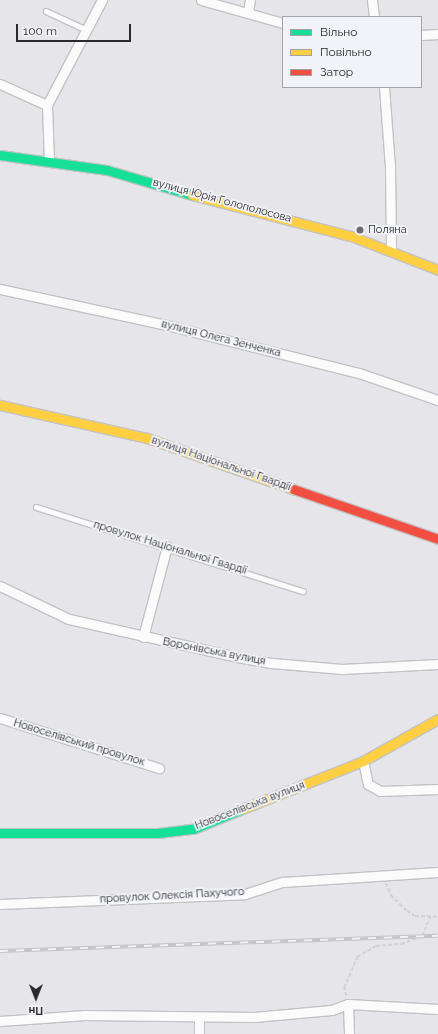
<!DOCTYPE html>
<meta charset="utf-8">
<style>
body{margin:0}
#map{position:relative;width:438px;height:1034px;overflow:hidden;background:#e6e6ea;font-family:Raleway,sans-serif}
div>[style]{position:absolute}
.path>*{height:1.5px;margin-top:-0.75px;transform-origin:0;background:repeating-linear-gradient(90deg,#d2d2d2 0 4px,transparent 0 6px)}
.roads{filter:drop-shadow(1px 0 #c2c3c5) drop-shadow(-1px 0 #c2c3c5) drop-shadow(0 1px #c2c3c5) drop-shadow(0 -1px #c2c3c5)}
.lane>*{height:4.5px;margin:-2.25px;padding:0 2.25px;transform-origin:2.25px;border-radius:2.25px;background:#fbfbfc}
.street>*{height:9px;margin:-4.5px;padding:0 4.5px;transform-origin:4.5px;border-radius:4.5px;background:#fbfbfc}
.fast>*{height:9px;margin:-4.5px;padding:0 4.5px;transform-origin:4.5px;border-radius:4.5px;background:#16e098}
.slow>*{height:9px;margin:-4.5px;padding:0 4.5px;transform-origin:4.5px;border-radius:4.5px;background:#ffcf43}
.jam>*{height:9px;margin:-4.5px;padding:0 4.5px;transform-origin:4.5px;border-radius:4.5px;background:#f24e42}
.rail>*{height:4px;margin-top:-2px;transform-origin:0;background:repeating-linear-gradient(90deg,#f2f3f9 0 8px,#c4c4c5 0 16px);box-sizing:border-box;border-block:1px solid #c4c4c5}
.dots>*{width:11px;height:11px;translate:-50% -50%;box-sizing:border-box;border:2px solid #f2f3f9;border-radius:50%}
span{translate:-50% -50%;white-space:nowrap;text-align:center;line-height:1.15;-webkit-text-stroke:3.5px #f2f3f9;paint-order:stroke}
.street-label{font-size:11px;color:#2a2a2d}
.poi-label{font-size:11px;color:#2a2a2d}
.left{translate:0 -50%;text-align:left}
.legend{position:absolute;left:282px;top:16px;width:140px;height:72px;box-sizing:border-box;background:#f2f3f9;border:1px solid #a2a3a7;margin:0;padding:5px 7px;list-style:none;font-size:12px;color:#2a2a2d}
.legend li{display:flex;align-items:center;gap:8px;height:20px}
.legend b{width:20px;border:1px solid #a2a3a7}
.north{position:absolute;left:16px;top:978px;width:40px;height:40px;-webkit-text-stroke:3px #f2f3f9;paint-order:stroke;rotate:180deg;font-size:11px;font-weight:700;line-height:16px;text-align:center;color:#2a2a2d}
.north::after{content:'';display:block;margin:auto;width:14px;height:18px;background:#2a2a2d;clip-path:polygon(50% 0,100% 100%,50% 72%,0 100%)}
.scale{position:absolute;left:16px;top:24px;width:115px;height:18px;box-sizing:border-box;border:2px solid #2a2a2d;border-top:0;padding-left:5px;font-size:12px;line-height:14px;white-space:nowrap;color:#2a2a2d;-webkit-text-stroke:3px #f2f3f9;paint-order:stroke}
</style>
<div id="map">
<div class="path">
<div style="left:386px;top:883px;width:13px;rotate:67deg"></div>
<div style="left:391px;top:895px;width:23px;rotate:45deg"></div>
<div style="left:407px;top:911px;width:9px;rotate:32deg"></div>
<div style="left:415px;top:916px;width:23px;rotate:2deg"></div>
<div style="left:346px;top:996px;width:8px;rotate:-104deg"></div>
<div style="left:344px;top:988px;width:34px;rotate:-67deg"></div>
<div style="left:357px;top:957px;width:22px;rotate:-30deg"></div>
<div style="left:376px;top:946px;width:25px;rotate:-5deg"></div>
<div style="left:401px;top:944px;width:22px;rotate:-21deg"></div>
<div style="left:422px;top:936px;width:21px;rotate:-67deg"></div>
</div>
<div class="roads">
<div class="lane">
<div style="left:46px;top:11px;width:45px;rotate:24.9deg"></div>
<div style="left:36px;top:507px;width:280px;rotate:17.5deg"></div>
</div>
<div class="street">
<div style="left:201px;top:0;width:85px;rotate:15.7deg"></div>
<div style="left:372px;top:0;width:17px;rotate:83deg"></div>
<div style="left:248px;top:12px;width:12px;rotate:-81deg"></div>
<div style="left:421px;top:35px;width:17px;rotate:-3deg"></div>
<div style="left:0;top:84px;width:51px;rotate:24.1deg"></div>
<div style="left:384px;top:87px;width:79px;rotate:85.7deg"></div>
<div style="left:390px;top:166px;width:84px;rotate:89.3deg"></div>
<div style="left:49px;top:162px;width:57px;rotate:-92deg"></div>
<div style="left:47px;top:105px;width:119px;rotate:-62.4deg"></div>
<div style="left:0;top:289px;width:170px;rotate:12.2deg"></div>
<div style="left:166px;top:325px;width:199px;rotate:14deg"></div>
<div style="left:359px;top:373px;width:83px;rotate:18.9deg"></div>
<div style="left:0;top:586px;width:76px;rotate:25.6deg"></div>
<div style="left:69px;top:619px;width:172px;rotate:12.7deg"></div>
<div style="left:237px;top:657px;width:36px;rotate:10deg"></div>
<div style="left:272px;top:663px;width:70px;rotate:4.9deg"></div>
<div style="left:342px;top:669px;width:96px;rotate:-3deg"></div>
<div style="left:143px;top:637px;width:94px;rotate:-75.2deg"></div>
<div style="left:0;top:718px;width:167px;rotate:17.5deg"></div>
<div style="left:363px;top:761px;width:24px;rotate:78deg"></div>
<div style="left:368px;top:784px;width:14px;rotate:30deg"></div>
<div style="left:380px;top:791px;width:58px;rotate:-2deg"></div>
<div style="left:0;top:904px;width:245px;rotate:-2.3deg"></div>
<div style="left:245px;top:894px;width:40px;rotate:-18deg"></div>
<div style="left:283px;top:882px;width:155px;rotate:-3.7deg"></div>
<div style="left:348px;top:1004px;width:30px;rotate:88deg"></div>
<div style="left:199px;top:1018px;width:16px;rotate:90deg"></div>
<div style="left:0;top:1021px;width:85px;rotate:-4deg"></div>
<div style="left:85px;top:1015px;width:169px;rotate:0.7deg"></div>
<div style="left:254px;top:1017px;width:78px;rotate:-5.1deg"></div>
<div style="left:332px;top:1010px;width:17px;rotate:-21deg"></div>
<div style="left:348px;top:1004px;width:90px;rotate:3.2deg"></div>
</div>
<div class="fast">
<div style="left:0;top:155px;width:108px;rotate:8deg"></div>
<div style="left:107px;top:170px;width:89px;rotate:16.4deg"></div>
<div style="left:0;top:833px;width:158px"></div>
<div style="left:158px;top:833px;width:35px;rotate:-7deg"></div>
<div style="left:193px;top:829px;width:53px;rotate:-22.2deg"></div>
</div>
<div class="slow">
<div style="left:192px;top:195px;width:164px;rotate:14.5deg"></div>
<div style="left:351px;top:236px;width:93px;rotate:21.3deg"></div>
<div style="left:0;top:405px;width:151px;rotate:12.7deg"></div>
<div style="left:147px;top:438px;width:155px;rotate:19.3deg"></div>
<div style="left:242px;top:809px;width:130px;rotate:-21.6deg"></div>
<div style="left:363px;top:761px;width:86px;rotate:-29.2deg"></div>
</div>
<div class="jam">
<div style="left:293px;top:489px;width:153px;rotate:19deg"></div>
</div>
</div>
<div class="rail">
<div style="left:0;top:951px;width:438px;rotate:-2deg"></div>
</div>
<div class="dots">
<div style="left:360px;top:230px;background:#6c6c6f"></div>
</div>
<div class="street-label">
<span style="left:222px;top:201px;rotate:15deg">вулиця Юрія Голополосова</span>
<span style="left:221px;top:339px;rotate:14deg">вулиця Олега Зенченка</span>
<span style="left:221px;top:464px;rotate:19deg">вулиця Національної Гвардії</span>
<span style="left:170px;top:548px;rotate:17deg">провулок Національної Гвардії</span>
<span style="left:214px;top:652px;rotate:11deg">Воронівська вулиця</span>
<span style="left:79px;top:743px;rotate:17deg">Новоселівський провулок</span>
<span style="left:250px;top:806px;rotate:-21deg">Новоселівська вулиця</span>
<span style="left:172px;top:896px;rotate:-3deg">провулок Олексія Пахучого</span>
</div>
<div class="poi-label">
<span class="left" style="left:368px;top:230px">Поляна</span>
</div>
<ul class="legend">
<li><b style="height:5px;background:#16e098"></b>Вільно</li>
<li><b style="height:5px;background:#ffcf43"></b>Повільно</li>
<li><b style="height:5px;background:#f24e42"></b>Затор</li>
</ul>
<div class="north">Пн</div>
<div class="scale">100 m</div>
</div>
